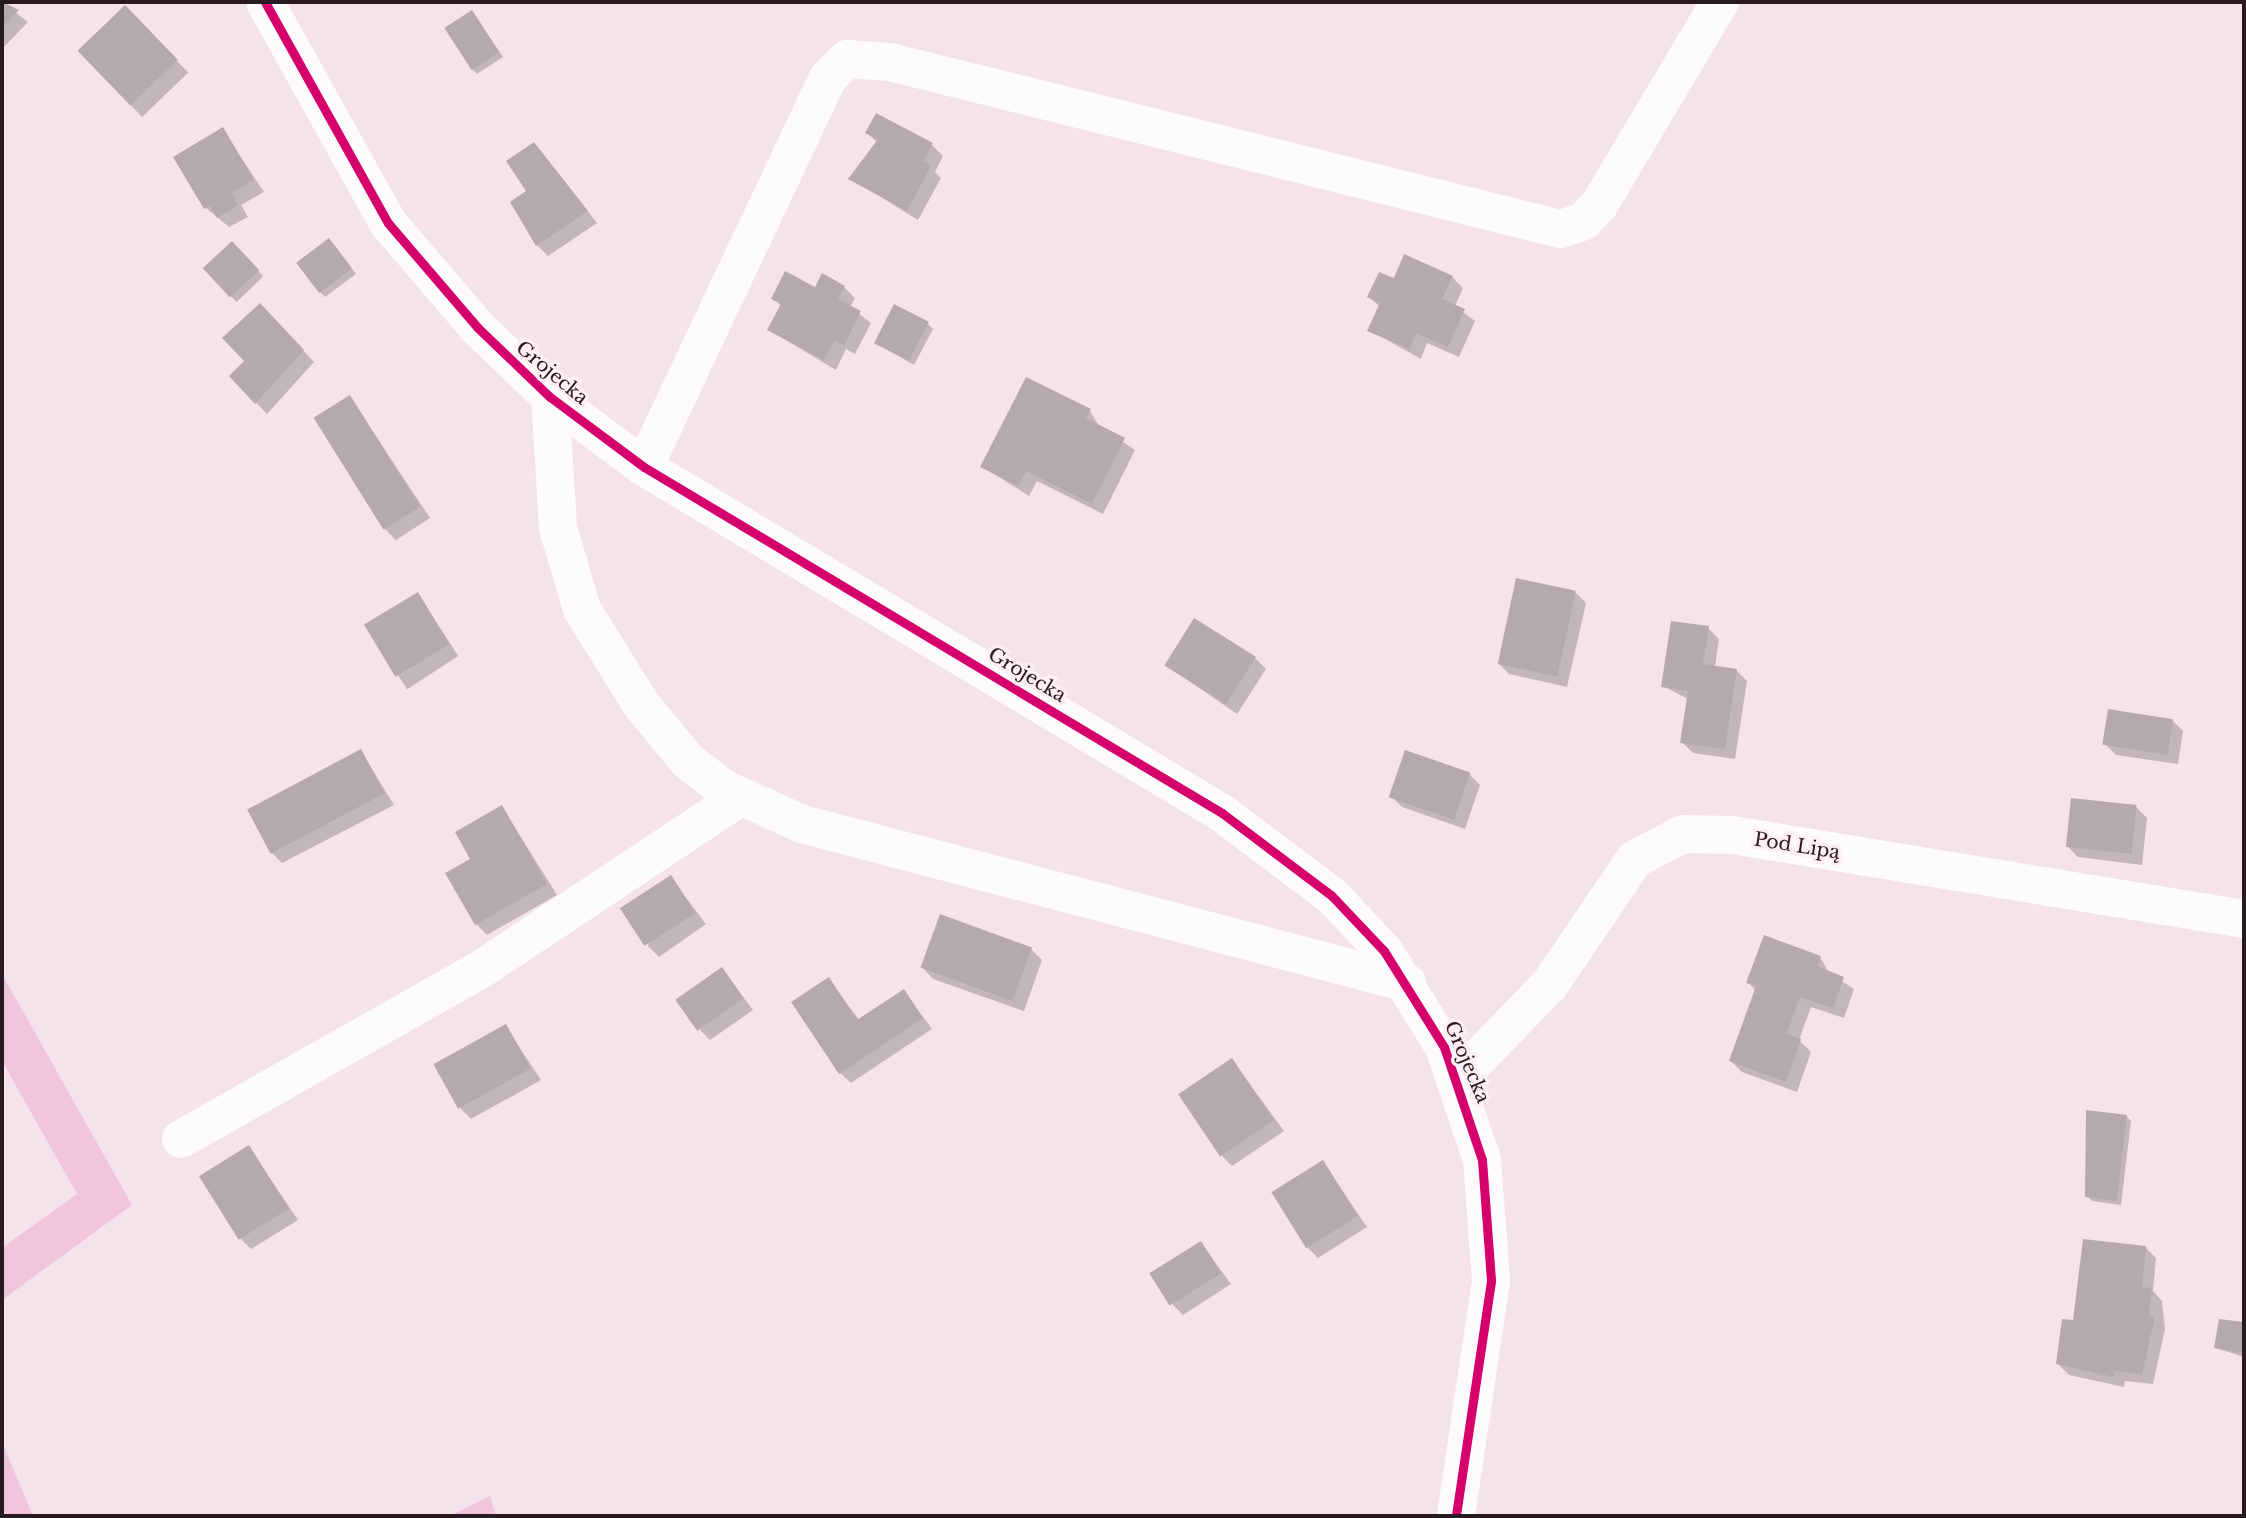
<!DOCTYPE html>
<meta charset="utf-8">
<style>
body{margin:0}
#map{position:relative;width:2246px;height:1518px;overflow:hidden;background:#f4e3eb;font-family:"Libre Baskerville",serif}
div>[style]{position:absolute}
.green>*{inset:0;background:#f1c5db}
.shadow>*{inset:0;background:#0003;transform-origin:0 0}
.building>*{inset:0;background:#b6a8af;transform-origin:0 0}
.minor>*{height:38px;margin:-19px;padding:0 19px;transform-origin:19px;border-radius:19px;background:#fdfbfc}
.cycleway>*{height:9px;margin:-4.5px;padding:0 4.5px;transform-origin:4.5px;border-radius:4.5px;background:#d6006c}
span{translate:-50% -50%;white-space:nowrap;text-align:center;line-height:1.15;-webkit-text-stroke:7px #feeef6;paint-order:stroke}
.street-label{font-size:19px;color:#281a21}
.frame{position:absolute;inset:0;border:4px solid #281a21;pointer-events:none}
</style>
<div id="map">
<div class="green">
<div style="clip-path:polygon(2px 974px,132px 1205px,2px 1300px,2px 1248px,77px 1194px,2px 1061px)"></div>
<div style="clip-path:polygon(2px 1442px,33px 1516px,2px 1516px)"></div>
<div style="clip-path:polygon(490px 1496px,496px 1516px,449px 1516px)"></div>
</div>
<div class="shadow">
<div style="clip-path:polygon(2px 2px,28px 22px,2px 49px)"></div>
<div style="left:125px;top:7px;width:91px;height:64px;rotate:46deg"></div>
<div style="clip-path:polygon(472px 12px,503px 57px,477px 74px,472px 69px)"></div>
<div style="clip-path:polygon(222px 129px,264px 192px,241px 205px,248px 217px,229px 227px,206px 208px,175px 157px)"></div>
<div style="clip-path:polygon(867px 133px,932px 145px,943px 156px,935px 172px,941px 178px,918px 220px,850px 178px,878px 143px)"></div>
<div style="clip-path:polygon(534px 144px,597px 223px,548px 256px,537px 245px,529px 191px)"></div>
<div style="left:232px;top:244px;width:45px;height:37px;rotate:46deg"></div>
<div style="clip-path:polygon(334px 245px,356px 274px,325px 297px,320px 292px)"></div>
<div style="clip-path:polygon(1452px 277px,1463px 288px,1455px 306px,1475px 321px,1459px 357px,1427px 343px,1421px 359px,1369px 330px,1380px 307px,1369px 297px,1394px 280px)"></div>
<div style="clip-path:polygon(844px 287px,855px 298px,850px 307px,871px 323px,855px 354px,846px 349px,836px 370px,769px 330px,781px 306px,773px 298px)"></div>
<div style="clip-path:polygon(271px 316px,314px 362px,267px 414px,231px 376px,247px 361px)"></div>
<div style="clip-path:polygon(928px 324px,933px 329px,914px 365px,876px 343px)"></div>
<div style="clip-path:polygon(1027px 379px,1090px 411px,1099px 426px,1135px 450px,1103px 514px,1037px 481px,1029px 496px,983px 467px)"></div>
<div style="clip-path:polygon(350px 397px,430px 518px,396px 540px,385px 529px)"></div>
<div style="clip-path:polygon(1575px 592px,1586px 603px,1567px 687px,1509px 674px,1498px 663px)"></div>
<div style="left:418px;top:594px;width:74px;height:61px;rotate:57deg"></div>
<div style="clip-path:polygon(1708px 628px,1719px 639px,1715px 667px,1736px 670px,1747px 681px,1735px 759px,1693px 753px,1682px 742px,1688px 699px,1663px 686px)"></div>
<div style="clip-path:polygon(1255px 658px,1266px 669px,1237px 714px,1166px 665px)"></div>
<div style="clip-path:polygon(2172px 720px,2183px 731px,2178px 764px,2116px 755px,2105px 744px)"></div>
<div style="clip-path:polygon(361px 751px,394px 805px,282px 863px,271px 852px)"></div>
<div style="clip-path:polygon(1469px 774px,1480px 785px,1465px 829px,1402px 807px,1391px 796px)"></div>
<div style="clip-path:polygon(502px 807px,557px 895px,487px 935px,476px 924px)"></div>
<div style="clip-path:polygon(2136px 807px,2147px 818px,2142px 865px,2078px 857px,2067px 846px)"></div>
<div style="clip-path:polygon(670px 877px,706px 924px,659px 957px,648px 946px)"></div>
<div style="clip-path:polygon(941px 916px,1031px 949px,1042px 960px,1024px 1011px,933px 979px,923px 968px)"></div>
<div style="clip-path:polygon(1820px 957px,1829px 973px,1854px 989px,1844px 1018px,1811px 1007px,1799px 1040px,1811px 1052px,1797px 1092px,1742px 1072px,1731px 1061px,1756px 991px,1748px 982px)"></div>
<div style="clip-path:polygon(722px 969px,753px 1010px,710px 1040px,700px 1030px)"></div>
<div style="clip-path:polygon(829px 980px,860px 1021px,904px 991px,932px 1029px,851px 1083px,840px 1073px)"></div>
<div style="clip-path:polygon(506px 1027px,541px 1080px,471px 1119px,460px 1108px)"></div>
<div style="clip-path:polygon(1232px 1060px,1284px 1131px,1232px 1166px,1221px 1155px)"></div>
<div style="clip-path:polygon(2126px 1116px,2131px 1121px,2121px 1205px,2092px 1201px,2087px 1196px)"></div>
<div style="clip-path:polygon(249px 1147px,298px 1220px,251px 1249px,240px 1238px)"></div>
<div style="clip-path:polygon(1323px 1162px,1367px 1227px,1318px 1258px,1307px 1247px)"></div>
<div style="clip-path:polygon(1201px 1243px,1231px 1284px,1183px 1315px,1172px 1304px)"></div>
<div style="clip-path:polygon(2145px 1247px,2156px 1258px,2153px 1291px,2162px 1301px,2165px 1329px,2153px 1384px,2125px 1381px,2124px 1387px,2069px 1375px,2058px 1364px,2074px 1322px)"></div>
<div style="clip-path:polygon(2220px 1321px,2244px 1324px,2244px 1357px,2216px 1348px)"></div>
</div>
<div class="building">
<div style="clip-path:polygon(2px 2px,19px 10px,2px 27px)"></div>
<div style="left:125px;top:5px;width:76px;height:66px;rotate:46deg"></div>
<div style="left:472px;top:10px;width:50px;height:33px;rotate:57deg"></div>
<div style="clip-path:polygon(876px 113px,933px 143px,924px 161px,931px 166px,907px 211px,848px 179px,878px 139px,865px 133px)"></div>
<div style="clip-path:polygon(223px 127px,254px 180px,232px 193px,238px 205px,217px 218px,210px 206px,204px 209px,173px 157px)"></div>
<div style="clip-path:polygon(534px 142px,588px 211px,536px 246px,510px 202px,526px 191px,506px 161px)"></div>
<div style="left:329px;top:238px;width:38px;height:41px;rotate:53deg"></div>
<div style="left:232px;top:241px;width:40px;height:40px;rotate:47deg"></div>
<div style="clip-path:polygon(1404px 254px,1453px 276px,1442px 299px,1465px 309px,1448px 347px,1416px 333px,1410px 349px,1367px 331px,1380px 303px,1367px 297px,1379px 272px,1394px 278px)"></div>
<div style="clip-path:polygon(785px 271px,815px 287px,822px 273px,845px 286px,838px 299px,861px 311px,844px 345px,835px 340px,824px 360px,767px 330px,781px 304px,771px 299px)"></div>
<div style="clip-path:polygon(260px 303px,304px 350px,255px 404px,229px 376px,244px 361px,222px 338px)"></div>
<div style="left:894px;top:304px;width:39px;height:44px;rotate:27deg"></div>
<div style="clip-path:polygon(1026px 377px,1091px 409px,1086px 418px,1125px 438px,1092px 504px,1026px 471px,1018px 486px,980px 467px)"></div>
<div style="left:350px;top:395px;width:132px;height:43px;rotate:58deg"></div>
<div style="left:1516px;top:578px;width:61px;height:88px;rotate:12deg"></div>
<div style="left:418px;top:592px;width:61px;height:63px;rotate:59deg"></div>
<div style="left:1194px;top:618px;width:73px;height:56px;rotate:32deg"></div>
<div style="clip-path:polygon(1671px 621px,1709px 626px,1703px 664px,1737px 669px,1725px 749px,1680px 743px,1688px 691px,1661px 687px)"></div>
<div style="left:2108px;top:709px;width:66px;height:36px;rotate:9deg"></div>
<div style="left:361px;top:749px;width:50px;height:129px;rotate:62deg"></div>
<div style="left:1405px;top:750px;width:69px;height:50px;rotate:19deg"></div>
<div style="left:2071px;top:798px;width:66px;height:49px;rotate:6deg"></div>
<div style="clip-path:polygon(502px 805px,547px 884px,475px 925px,445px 873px,470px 859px,455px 832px)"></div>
<div style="left:671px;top:875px;width:45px;height:61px;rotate:57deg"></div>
<div style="left:940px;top:914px;width:98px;height:57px;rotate:20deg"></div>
<div style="clip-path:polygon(1764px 935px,1821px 956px,1817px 966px,1844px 977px,1833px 1008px,1800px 997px,1787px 1034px,1801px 1039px,1786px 1082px,1729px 1061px,1756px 986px,1746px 983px)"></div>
<div style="left:722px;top:967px;width:38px;height:57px;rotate:55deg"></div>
<div style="clip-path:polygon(829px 977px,857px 1020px,904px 989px,923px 1018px,839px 1074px,791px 1002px)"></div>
<div style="left:506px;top:1024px;width:51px;height:83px;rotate:61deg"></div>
<div style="left:1232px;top:1058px;width:75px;height:65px;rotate:56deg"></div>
<div style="clip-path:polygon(2086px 1110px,2127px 1115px,2117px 1201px,2085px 1197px)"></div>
<div style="left:249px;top:1145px;width:75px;height:59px;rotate:58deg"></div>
<div style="left:1323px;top:1160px;width:66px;height:61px;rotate:58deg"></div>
<div style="clip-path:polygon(2083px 1239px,2146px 1246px,2142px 1287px,2152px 1288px,2149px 1316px,2155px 1317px,2142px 1374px,2114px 1371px,2114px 1377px,2056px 1364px,2062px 1319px,2073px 1320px)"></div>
<div style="left:1201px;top:1241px;width:38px;height:61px;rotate:58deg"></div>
<div style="clip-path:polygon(2219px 1319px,2244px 1322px,2244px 1353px,2214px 1348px)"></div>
</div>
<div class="minor">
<div style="left:265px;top:2px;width:253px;rotate:60.9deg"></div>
<div style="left:388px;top:223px;width:137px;rotate:49.4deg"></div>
<div style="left:477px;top:327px;width:101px;rotate:43.8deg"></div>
<div style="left:550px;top:397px;width:117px;rotate:36.7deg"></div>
<div style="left:644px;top:467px;width:674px;rotate:30.91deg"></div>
<div style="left:1222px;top:813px;width:136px;rotate:37deg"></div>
<div style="left:1331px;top:895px;width:77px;rotate:46.6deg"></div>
<div style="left:1384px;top:951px;width:113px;rotate:58deg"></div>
<div style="left:1444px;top:1047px;width:119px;rotate:71.4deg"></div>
<div style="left:1482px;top:1160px;width:121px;rotate:85.7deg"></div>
<div style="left:1491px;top:1281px;width:238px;rotate:98.5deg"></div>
<div style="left:550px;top:397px;width:131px;rotate:86.5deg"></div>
<div style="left:558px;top:528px;width:84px;rotate:73.5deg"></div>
<div style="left:582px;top:609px;width:110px;rotate:58.3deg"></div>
<div style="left:640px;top:703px;width:75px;rotate:50.4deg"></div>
<div style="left:688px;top:761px;width:44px;rotate:37.6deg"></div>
<div style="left:723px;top:788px;width:87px;rotate:24.5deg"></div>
<div style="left:802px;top:824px;width:626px;rotate:14.72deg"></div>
<div style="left:644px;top:467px;width:430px;rotate:-64.7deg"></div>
<div style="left:828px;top:78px;width:27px;rotate:-45deg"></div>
<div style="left:847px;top:59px;width:43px;rotate:4deg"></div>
<div style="left:890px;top:62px;width:691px;rotate:13.98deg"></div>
<div style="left:1561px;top:229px;width:24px;rotate:-19deg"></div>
<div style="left:1584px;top:221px;width:22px;rotate:-47deg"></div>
<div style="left:1599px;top:205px;width:236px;rotate:-59.2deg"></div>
<div style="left:1458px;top:1079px;width:132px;rotate:-45.9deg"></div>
<div style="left:1550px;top:984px;width:151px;rotate:-55.8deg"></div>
<div style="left:1635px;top:859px;width:54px;rotate:-27.5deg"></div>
<div style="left:1683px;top:834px;width:49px;rotate:1.2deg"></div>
<div style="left:1732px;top:835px;width:519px;rotate:9.32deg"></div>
<div style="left:181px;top:1139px;width:347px;rotate:-29.5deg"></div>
<div style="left:483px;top:968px;width:309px;rotate:-33.6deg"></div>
</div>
<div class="cycleway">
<div style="left:265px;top:2px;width:253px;rotate:60.9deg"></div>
<div style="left:388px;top:223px;width:137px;rotate:49.4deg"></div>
<div style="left:477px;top:327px;width:101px;rotate:43.8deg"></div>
<div style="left:550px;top:397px;width:117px;rotate:36.7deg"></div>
<div style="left:644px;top:467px;width:674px;rotate:30.91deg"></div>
<div style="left:1222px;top:813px;width:136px;rotate:37deg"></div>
<div style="left:1331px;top:895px;width:77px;rotate:46.6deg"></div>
<div style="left:1384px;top:951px;width:113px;rotate:58deg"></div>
<div style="left:1444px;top:1047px;width:119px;rotate:71.4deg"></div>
<div style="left:1482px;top:1160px;width:121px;rotate:85.7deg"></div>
<div style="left:1491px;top:1281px;width:238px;rotate:98.5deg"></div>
</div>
<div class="street-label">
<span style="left:552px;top:373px;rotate:40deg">Grojecka</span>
<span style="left:1027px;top:675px;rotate:31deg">Grojecka</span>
<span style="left:1797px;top:846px;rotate:9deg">Pod Lipą</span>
<span style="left:1467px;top:1062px;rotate:67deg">Grojecka</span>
</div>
<div class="frame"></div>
</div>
